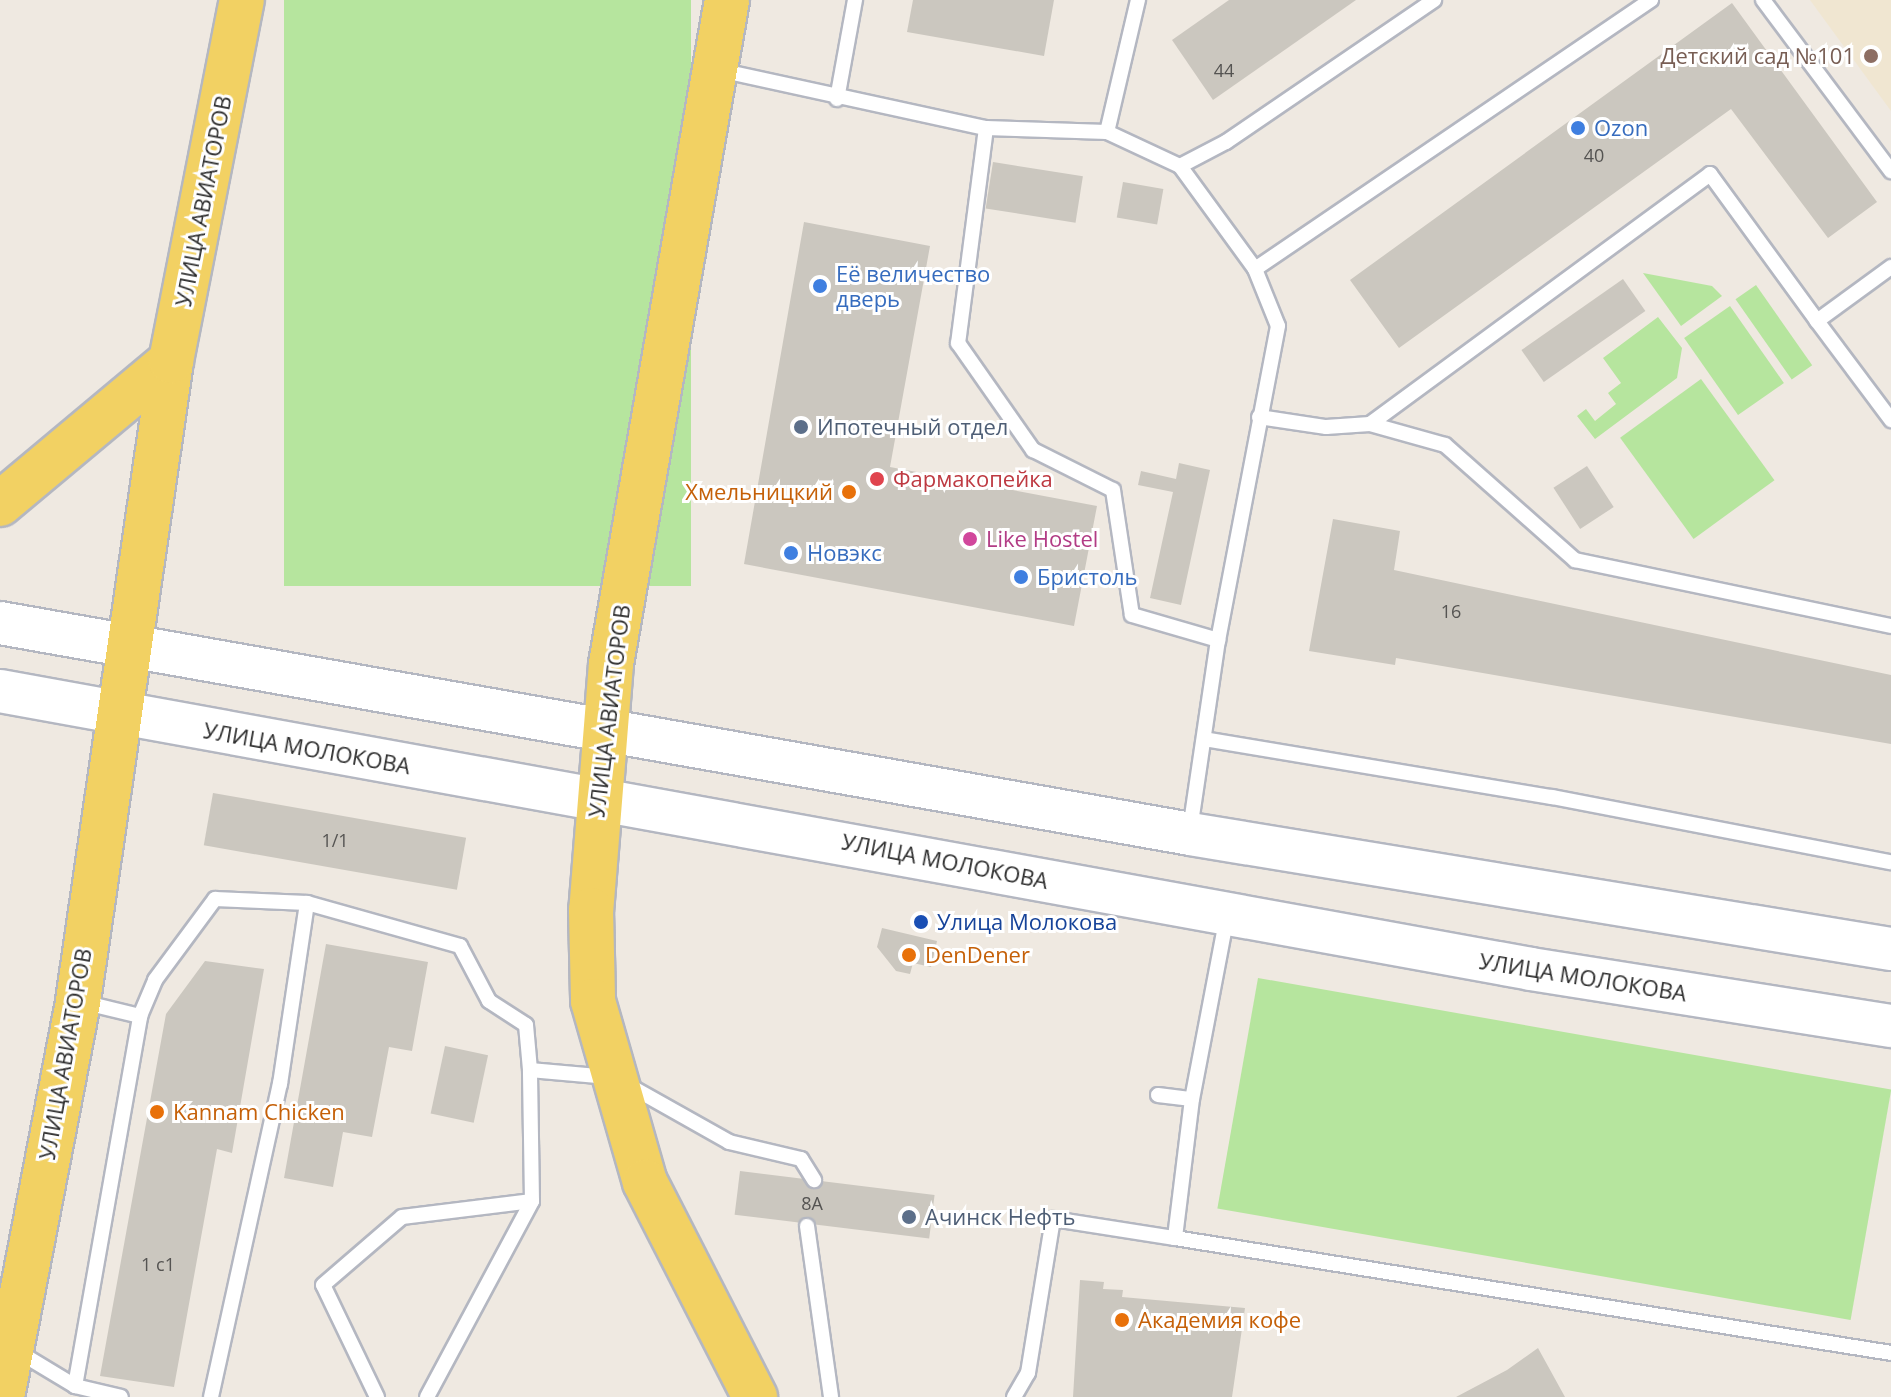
<!DOCTYPE html>
<meta charset="utf-8">
<style>
body{margin:0}
#map{position:relative;width:1891px;height:1397px;overflow:hidden;background:#efe9e1;font-family:"Open Sans",sans-serif}
div>[style]{position:absolute}
.education>*{inset:0;background:#f0e6d1}
.green>*{inset:0;background:#b6e59e;transform-origin:0 0}
.building>*{inset:0;background:#cbc7bf;transform-origin:0 0}
.roads{filter:drop-shadow(2px 0 #b4b7c1) drop-shadow(-2px 0 #b4b7c1) drop-shadow(0 2px #b4b7c1) drop-shadow(0 -2px #b4b7c1)}
.lane>*{height:14px;margin:-7px;padding:0 7px;transform-origin:7px;border-radius:7px;background:#fff}
.secondary>*{height:42px;margin:-21px;padding:0 21px;transform-origin:21px;border-radius:21px;background:#fff}
.primary>*{height:44px;margin:-22px;padding:0 22px;transform-origin:22px;border-radius:22px;background:#f2d163}
.dots>*{width:22px;height:22px;translate:-50% -50%;box-sizing:border-box;border:4px solid #fff;border-radius:50%}
span{translate:-50% -50%;white-space:nowrap;text-align:center;line-height:1.15;-webkit-text-stroke:6px #fff;paint-order:stroke}
.number-label{font-size:18px;color:#555452}
.number-label span{-webkit-text-stroke-width:0}
.education-label{font-size:22px;color:#785e54}
.right{translate:-100% -50%;text-align:right}
.shop-label{font-size:22px;color:#366cbe}
.left{translate:0 -50%;text-align:left}
.street-label{font-size:22px;color:#2e2e2e}
.service-label{font-size:22px;color:#4e5e75}
.health-label{font-size:22px;color:#be3a42}
.food-label{font-size:22px;color:#c56008}
.hotel-label{font-size:22px;color:#b23c85}
.transit-label{font-size:22px;color:#164399}
</style>
<div id="map">
<div class="education">
<div style="clip-path:polygon(1810px 0,1891px 0,1891px 111px)"></div>
</div>
<div class="green">
<div style="left:284px;top:0;width:407px;height:586px"></div>
<div style="clip-path:polygon(1643px 273px,1712px 286px,1722px 296px,1681px 326px)"></div>
<div style="left:1756px;top:285px;width:98px;height:25px;rotate:55deg"></div>
<div style="left:1730px;top:306px;width:94px;height:56px;rotate:55deg"></div>
<div style="clip-path:polygon(1658px 317px,1682px 348px,1677px 378px,1595px 439px,1577px 416px,1586px 409px,1595px 421px,1616px 404px,1608px 393px,1621px 383px,1603px 358px)"></div>
<div style="left:1701px;top:379px;width:125px;height:100px;rotate:54deg"></div>
<div style="left:1258px;top:978px;width:643px;height:234px;rotate:10deg"></div>
</div>
<div class="building">
<div style="clip-path:polygon(913px 0,1054px 0,1044px 56px,907px 32px)"></div>
<div style="clip-path:polygon(1229px 0,1356px 0,1213px 100px,1172px 40px)"></div>
<div style="clip-path:polygon(1732px 3px,1877px 202px,1828px 238px,1731px 109px,1399px 348px,1350px 280px)"></div>
<div style="left:993px;top:162px;width:91px;height:47px;rotate:9deg"></div>
<div style="left:1123px;top:182px;width:41px;height:36px;rotate:10deg"></div>
<div style="clip-path:polygon(804px 222px,930px 246px,890px 467px,1097px 506px,1074px 626px,744px 564px)"></div>
<div style="left:1623px;top:279px;width:39px;height:124px;rotate:55deg"></div>
<div style="clip-path:polygon(1179px 463px,1210px 470px,1181px 605px,1150px 598px,1173px 492px,1138px 485px,1141px 471px,1176px 479px)"></div>
<div style="left:1587px;top:466px;width:49px;height:40px;rotate:57deg"></div>
<div style="clip-path:polygon(1333px 519px,1400px 531px,1394px 570px,1891px 675px,1891px 744px,1396px 658px,1395px 665px,1309px 651px)"></div>
<div style="left:213px;top:793px;width:257px;height:53px;rotate:10deg"></div>
<div style="clip-path:polygon(882px 928px,937px 941px,931px 967px,913px 963px,910px 974px,896px 971px,877px 947px)"></div>
<div style="clip-path:polygon(326px 944px,428px 962px,412px 1051px,389px 1047px,372px 1137px,343px 1132px,333px 1187px,284px 1178px)"></div>
<div style="clip-path:polygon(205px 961px,264px 969px,232px 1153px,217px 1149px,174px 1387px,100px 1376px,166px 1014px)"></div>
<div style="left:445px;top:1046px;width:44px;height:69px;rotate:12deg"></div>
<div style="left:740px;top:1171px;width:196px;height:44px;rotate:7deg"></div>
<div style="clip-path:polygon(1080px 1280px,1104px 1282px,1103px 1289px,1123px 1290px,1122px 1297px,1245px 1308px,1232px 1397px,1073px 1397px)"></div>
<div style="clip-path:polygon(1538px 1348px,1565px 1397px,1456px 1397px,1507px 1370px)"></div>
</div>
<div class="roads">
<div class="lane">
<div style="left:1763px;top:0;width:214px;rotate:53.2deg"></div>
<div style="left:719px;top:70px;width:273px;rotate:12.3deg"></div>
<div style="left:986px;top:128px;width:121px;rotate:1.9deg"></div>
<div style="left:1107px;top:132px;width:81px;rotate:25deg"></div>
<div style="left:1180px;top:166px;width:127px;rotate:53.9deg"></div>
<div style="left:1255px;top:269px;width:61px;rotate:68deg"></div>
<div style="left:1278px;top:326px;width:320px;rotate:100.8deg"></div>
<div style="left:1218px;top:640px;width:191px;rotate:98.4deg"></div>
<div style="left:837px;top:99px;width:101px;rotate:-79.7deg"></div>
<div style="left:986px;top:128px;width:217px;rotate:97.4deg"></div>
<div style="left:958px;top:343px;width:131px;rotate:55deg"></div>
<div style="left:1033px;top:450px;width:89px;rotate:26.6deg"></div>
<div style="left:1113px;top:490px;width:126px;rotate:81.4deg"></div>
<div style="left:1132px;top:615px;width:90px;rotate:16.2deg"></div>
<div style="left:1107px;top:132px;width:136px;rotate:-76.8deg"></div>
<div style="left:1180px;top:166px;width:52px;rotate:-27.6deg"></div>
<div style="left:1226px;top:142px;width:252px;rotate:-34.3deg"></div>
<div style="left:1255px;top:269px;width:479px;rotate:-34.2deg"></div>
<div style="left:1817px;top:321px;width:124px;rotate:53.2deg"></div>
<div style="left:1259px;top:417px;width:68px;rotate:8.5deg"></div>
<div style="left:1326px;top:427px;width:44px;rotate:-3.9deg"></div>
<div style="left:1370px;top:424px;width:422px;rotate:-36.3deg"></div>
<div style="left:1710px;top:174px;width:182px;rotate:53.9deg"></div>
<div style="left:1817px;top:321px;width:92px;rotate:-36.1deg"></div>
<div style="left:1370px;top:424px;width:78px;rotate:15.6deg"></div>
<div style="left:1445px;top:445px;width:174px;rotate:41.5deg"></div>
<div style="left:1575px;top:560px;width:323px;rotate:11.8deg"></div>
<div style="left:1204px;top:739px;width:353px;rotate:9.5deg"></div>
<div style="left:1552px;top:797px;width:345px;rotate:10.9deg"></div>
<div style="left:1227px;top:916px;width:186px;rotate:100.8deg"></div>
<div style="left:1192px;top:1099px;width:140px;rotate:97deg"></div>
<div style="left:1175px;top:1238px;width:725px;rotate:9.12deg"></div>
<div style="left:82px;top:1002px;width:60px;rotate:13.6deg"></div>
<div style="left:628px;top:1085px;width:116px;rotate:29.4deg"></div>
<div style="left:729px;top:1142px;width:74px;rotate:13.3deg"></div>
<div style="left:801px;top:1159px;width:25px;rotate:58deg"></div>
<div style="left:1158px;top:1095px;width:34px;rotate:7deg"></div>
<div style="left:807px;top:1226px;width:173px;rotate:82deg"></div>
<div style="left:17px;top:1351px;width:68px;rotate:31.1deg"></div>
<div style="left:75px;top:1386px;width:47px;rotate:13.4deg"></div>
<div style="left:75px;top:1386px;width:376px;rotate:-80deg"></div>
<div style="left:140px;top:1016px;width:39px;rotate:-67deg"></div>
<div style="left:155px;top:980px;width:101px;rotate:-53.5deg"></div>
<div style="left:215px;top:899px;width:92px;rotate:2.5deg"></div>
<div style="left:307px;top:903px;width:159px;rotate:15.7deg"></div>
<div style="left:460px;top:946px;width:62px;rotate:62.2deg"></div>
<div style="left:489px;top:1001px;width:44px;rotate:33deg"></div>
<div style="left:526px;top:1025px;width:45px;rotate:84.9deg"></div>
<div style="left:211px;top:1397px;width:321px;rotate:-77.6deg"></div>
<div style="left:280px;top:1084px;width:183px;rotate:-81.5deg"></div>
<div style="left:377px;top:1397px;width:124px;rotate:-115.7deg"></div>
<div style="left:323px;top:1285px;width:104px;rotate:-40.7deg"></div>
<div style="left:402px;top:1217px;width:131px;rotate:-7deg"></div>
<div style="left:427px;top:1397px;width:222px;rotate:-61.8deg"></div>
<div style="left:532px;top:1201px;width:131px;rotate:-90.9deg"></div>
<div style="left:530px;top:1070px;width:79px;rotate:5.1deg"></div>
<div style="left:1014px;top:1397px;width:28px;rotate:-60deg"></div>
<div style="left:1028px;top:1373px;width:156px;rotate:-80.8deg"></div>
<div style="left:1053px;top:1219px;width:123px;rotate:8.9deg"></div>
</div>
<div class="secondary">
<div style="left:0;top:623px;width:1209px;rotate:10.05deg"></div>
<div style="left:1190px;top:834px;width:710px;rotate:9.32deg"></div>
<div style="left:0;top:691px;width:1556px;rotate:10.29deg"></div>
<div style="left:1531px;top:969px;width:364px;rotate:9deg"></div>
</div>
<div class="primary">
<div style="left:727px;top:0;width:674px;rotate:99.91deg"></div>
<div style="left:611px;top:664px;width:247px;rotate:94.6deg"></div>
<div style="left:591px;top:910px;width:91px;rotate:88.7deg"></div>
<div style="left:593px;top:1001px;width:188px;rotate:74deg"></div>
<div style="left:645px;top:1182px;width:242px;rotate:62.9deg"></div>
<div style="left:0;top:504px;width:223px;rotate:-39.9deg"></div>
<div style="left:2px;top:1397px;width:403px;rotate:-79.1deg"></div>
<div style="left:78px;top:1001px;width:647px;rotate:-81.73deg"></div>
<div style="left:171px;top:361px;width:368px;rotate:-78.9deg"></div>
</div>
</div>
<div class="dots">
<div style="left:1871px;top:56px;background:#8d6e63"></div>
<div style="left:1578px;top:128px;background:#3f7fe0"></div>
<div style="left:820px;top:286px;background:#3f7fe0"></div>
<div style="left:801px;top:427px;background:#5c6f8a"></div>
<div style="left:877px;top:479px;background:#e0444e"></div>
<div style="left:849px;top:492px;background:#e8710a"></div>
<div style="left:970px;top:539px;background:#d1479c"></div>
<div style="left:791px;top:553px;background:#3f7fe0"></div>
<div style="left:1021px;top:577px;background:#3f7fe0"></div>
<div style="left:921px;top:922px;background:#1a4fb4"></div>
<div style="left:909px;top:955px;background:#e8710a"></div>
<div style="left:157px;top:1112px;background:#e8710a"></div>
<div style="left:909px;top:1217px;background:#5c6f8a"></div>
<div style="left:1122px;top:1320px;background:#e8710a"></div>
</div>
<div class="number-label">
<span style="left:1224px;top:70px">44</span>
<span style="left:1594px;top:155px">40</span>
<span style="left:1451px;top:611px">16</span>
<span style="left:335px;top:840px">1/1</span>
<span style="left:812px;top:1203px">8А</span>
<span style="left:158px;top:1264px">1 с1</span>
</div>
<div class="education-label">
<span class="right" style="left:1855px;top:56px">Детский сад №101</span>
</div>
<div class="shop-label">
<span class="left" style="left:1594px;top:128px">Ozon</span>
<span class="left" style="left:836px;top:286px">Её величество<br>дверь</span>
<span class="left" style="left:807px;top:553px">Новэкс</span>
<span class="left" style="left:1037px;top:577px">Бристоль</span>
</div>
<div class="street-label">
<span style="left:203px;top:201px;rotate:-79deg">УЛИЦА АВИАТОРОВ</span>
<span style="left:609px;top:711px;rotate:-83deg">УЛИЦА АВИАТОРОВ</span>
<span style="left:307px;top:748px;rotate:10deg">УЛИЦА МОЛОКОВА</span>
<span style="left:945px;top:861px;rotate:11deg">УЛИЦА МОЛОКОВА</span>
<span style="left:1583px;top:977px;rotate:9deg">УЛИЦА МОЛОКОВА</span>
<span style="left:65px;top:1054px;rotate:-80deg">УЛИЦА АВИАТОРОВ</span>
</div>
<div class="service-label">
<span class="left" style="left:817px;top:427px">Ипотечный отдел</span>
<span class="left" style="left:925px;top:1217px">Ачинск Нефть</span>
</div>
<div class="health-label">
<span class="left" style="left:893px;top:479px">Фармакопейка</span>
</div>
<div class="food-label">
<span class="right" style="left:833px;top:492px">Хмельницкий</span>
<span class="left" style="left:925px;top:955px">DenDener</span>
<span class="left" style="left:173px;top:1112px">Kannam Chicken</span>
<span class="left" style="left:1138px;top:1320px">Академия кофе</span>
</div>
<div class="hotel-label">
<span class="left" style="left:986px;top:539px">Like Hostel</span>
</div>
<div class="transit-label">
<span class="left" style="left:937px;top:922px">Улица Молокова</span>
</div>
</div>
